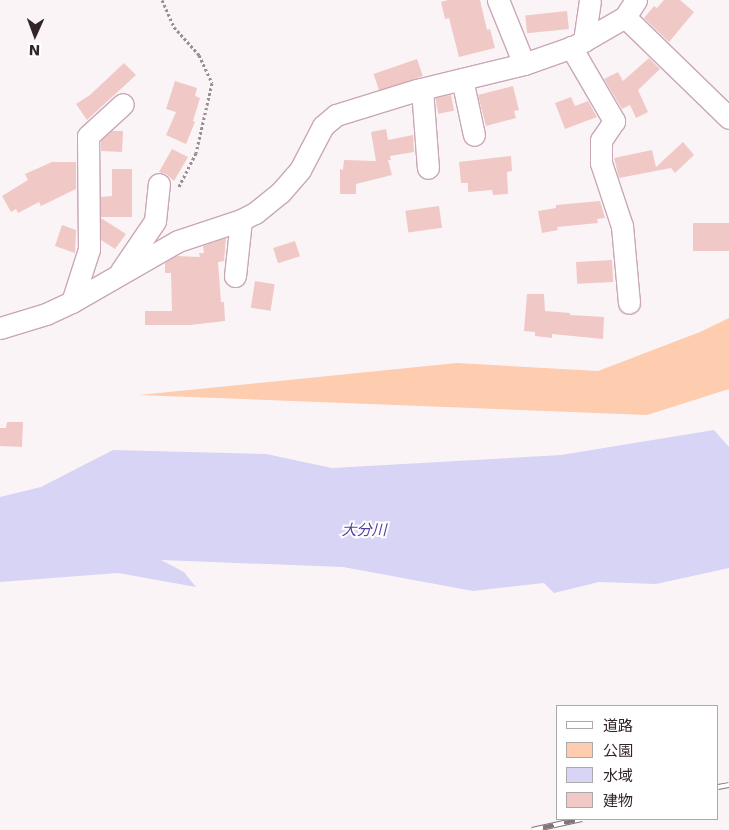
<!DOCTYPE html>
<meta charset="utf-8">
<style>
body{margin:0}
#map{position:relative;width:729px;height:830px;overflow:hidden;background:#fbf4f7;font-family:"DejaVu Sans","Noto Sans JP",sans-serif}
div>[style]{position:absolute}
.green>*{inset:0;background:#feccaf}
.water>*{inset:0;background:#d7d4f5}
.building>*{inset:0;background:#f0c8c6;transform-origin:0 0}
.path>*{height:3px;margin-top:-1.5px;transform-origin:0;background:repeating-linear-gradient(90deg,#998f93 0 2.5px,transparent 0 5px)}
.roads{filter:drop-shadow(1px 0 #caa7b6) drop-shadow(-1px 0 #caa7b6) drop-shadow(0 1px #caa7b6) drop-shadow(0 -1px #caa7b6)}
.minor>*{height:21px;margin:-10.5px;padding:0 10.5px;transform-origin:10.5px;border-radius:10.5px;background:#fff}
.rail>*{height:5.5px;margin-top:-2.75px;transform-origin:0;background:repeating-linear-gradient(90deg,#fff 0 11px,#807579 0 22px);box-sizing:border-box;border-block:1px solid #807579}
span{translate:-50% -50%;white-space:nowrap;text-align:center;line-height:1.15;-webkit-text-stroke:4px #fff;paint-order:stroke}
.water-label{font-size:15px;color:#55419d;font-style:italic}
.legend{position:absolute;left:556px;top:705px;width:162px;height:115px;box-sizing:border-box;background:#fff;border:1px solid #ada8aa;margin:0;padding:6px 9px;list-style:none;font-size:15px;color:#32252a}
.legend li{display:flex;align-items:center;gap:10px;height:25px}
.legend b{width:25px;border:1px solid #ada8aa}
.north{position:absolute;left:10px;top:10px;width:50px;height:50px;-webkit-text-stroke:4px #fff;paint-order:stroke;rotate:182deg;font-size:14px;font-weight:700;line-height:20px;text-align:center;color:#32252a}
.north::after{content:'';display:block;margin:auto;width:18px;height:22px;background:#32252a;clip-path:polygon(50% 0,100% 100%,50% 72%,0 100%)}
</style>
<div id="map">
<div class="green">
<div style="clip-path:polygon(729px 318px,729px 389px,647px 415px,139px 395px,457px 363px,598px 371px,700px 332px)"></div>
</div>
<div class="water">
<div style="clip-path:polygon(714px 430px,729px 447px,729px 568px,656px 584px,599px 582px,554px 593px,544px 583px,473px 591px,343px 567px,161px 560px,184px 572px,196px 587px,118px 573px,0 582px,0 497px,41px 487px,113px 450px,266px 454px,332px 468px,561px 455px)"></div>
</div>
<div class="building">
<div style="clip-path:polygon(448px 0,480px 0,487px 30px,490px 29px,495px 48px,459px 57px,449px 18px,445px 19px,441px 2px)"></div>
<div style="clip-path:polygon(664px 0,680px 0,694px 12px,669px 42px,644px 18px,654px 6px,657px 8px)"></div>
<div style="left:567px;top:11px;width:18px;height:42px;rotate:84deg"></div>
<div style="clip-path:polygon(649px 58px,660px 69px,638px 90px,648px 112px,636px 118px,630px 105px,622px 109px,604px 79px,618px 72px,623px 81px)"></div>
<div style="left:417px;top:59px;width:18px;height:46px;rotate:71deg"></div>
<div style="clip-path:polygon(124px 63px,136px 75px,87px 120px,76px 104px,90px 95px)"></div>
<div style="clip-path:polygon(175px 81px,197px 88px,195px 96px,200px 98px,193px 121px,195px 122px,186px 144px,166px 135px,176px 112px,166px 109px)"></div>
<div style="clip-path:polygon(513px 86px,519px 110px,514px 111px,516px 118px,486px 126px,478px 95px)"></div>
<div style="left:451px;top:95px;width:16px;height:16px;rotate:79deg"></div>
<div style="clip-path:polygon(571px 97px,575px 106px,588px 101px,597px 117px,565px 129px,555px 103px)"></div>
<div style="clip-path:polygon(386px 129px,388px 140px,413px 135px,414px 152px,390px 156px,391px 160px,388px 160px,392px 175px,356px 184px,356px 194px,340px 194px,340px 169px,343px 170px,344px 160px,376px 161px,371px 132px)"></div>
<div style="clip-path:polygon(112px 131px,123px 131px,122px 152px,101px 151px,101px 141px)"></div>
<div style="clip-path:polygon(683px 142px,694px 155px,675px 173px,671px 168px,619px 178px,614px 158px,652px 150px,656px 167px)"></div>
<div style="clip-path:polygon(172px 149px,188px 157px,174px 181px,166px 174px,159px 172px)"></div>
<div style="clip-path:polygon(511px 156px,512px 171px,507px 172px,508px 194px,493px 195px,492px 190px,468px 192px,468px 183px,461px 183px,459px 162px)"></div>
<div style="clip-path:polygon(52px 162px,76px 162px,76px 189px,41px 206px,39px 202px,18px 213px,16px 209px,11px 212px,2px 196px,28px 180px,25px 174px)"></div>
<div style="clip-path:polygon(112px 169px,132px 169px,132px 217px,101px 217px,101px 197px,112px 196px)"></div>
<div style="clip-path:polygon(600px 201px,605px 218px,597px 219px,598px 223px,557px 227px,558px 230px,542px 233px,538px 211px,556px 208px,556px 205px)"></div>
<div style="left:439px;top:206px;width:22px;height:34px;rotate:82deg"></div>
<div style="clip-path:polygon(101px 218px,126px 234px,115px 249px,101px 240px)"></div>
<div style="left:729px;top:223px;width:28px;height:36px;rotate:90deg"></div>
<div style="clip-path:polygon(62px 225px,76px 230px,75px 253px,55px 246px)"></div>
<div style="clip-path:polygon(226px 238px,224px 261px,218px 262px,221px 302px,224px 302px,225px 321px,190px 325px,145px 325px,145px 311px,172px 311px,171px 273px,165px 273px,165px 263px,176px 256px,200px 257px,199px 253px,204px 253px,203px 246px)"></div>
<div style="left:295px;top:241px;width:16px;height:23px;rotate:72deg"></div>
<div style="left:612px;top:260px;width:22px;height:36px;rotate:87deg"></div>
<div style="left:255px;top:281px;width:20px;height:27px;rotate:9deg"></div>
<div style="clip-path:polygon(527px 294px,544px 294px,545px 311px,570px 313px,570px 315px,604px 317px,603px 339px,552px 334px,552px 338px,535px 336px,535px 332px,524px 331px)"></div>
<div style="clip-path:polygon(7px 422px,23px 422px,22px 447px,0 446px,0 428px,6px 428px)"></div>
</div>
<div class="path">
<div style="left:162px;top:0;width:30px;rotate:66deg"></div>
<div style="left:174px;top:27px;width:38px;rotate:48deg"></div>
<div style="left:199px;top:55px;width:31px;rotate:65deg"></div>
<div style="left:212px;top:83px;width:72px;rotate:102.9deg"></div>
<div style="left:196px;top:153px;width:39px;rotate:117deg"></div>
</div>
<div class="roads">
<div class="minor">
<div style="left:498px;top:0;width:69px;rotate:67.9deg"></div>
<div style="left:625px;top:17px;width:145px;rotate:44.2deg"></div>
<div style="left:584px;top:41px;width:41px;rotate:-81.7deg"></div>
<div style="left:571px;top:47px;width:86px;rotate:59.8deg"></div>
<div style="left:614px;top:121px;width:23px;rotate:124deg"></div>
<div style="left:601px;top:140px;width:23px;rotate:90deg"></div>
<div style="left:601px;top:163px;width:66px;rotate:71.6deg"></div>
<div style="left:622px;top:226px;width:77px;rotate:84.8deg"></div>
<div style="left:462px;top:79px;width:57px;rotate:77.9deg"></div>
<div style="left:422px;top:89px;width:79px;rotate:85.7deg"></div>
<div style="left:121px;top:271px;width:60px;rotate:-55.8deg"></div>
<div style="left:155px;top:221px;width:37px;rotate:-84deg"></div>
<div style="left:235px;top:276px;width:56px;rotate:-83.9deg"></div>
<div style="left:72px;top:302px;width:56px;rotate:-72.2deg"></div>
<div style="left:89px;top:249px;width:113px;rotate:-90.5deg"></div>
<div style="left:88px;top:136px;width:47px;rotate:-42.4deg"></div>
<div style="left:0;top:328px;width:48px;rotate:-16.9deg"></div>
<div style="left:46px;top:314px;width:29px;rotate:-25deg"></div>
<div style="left:72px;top:302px;width:122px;rotate:-29.9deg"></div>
<div style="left:178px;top:241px;width:66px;rotate:-18.4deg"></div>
<div style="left:241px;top:220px;width:16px;rotate:-27deg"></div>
<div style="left:255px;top:213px;width:32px;rotate:-39deg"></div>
<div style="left:280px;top:193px;width:30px;rotate:-49deg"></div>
<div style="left:300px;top:170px;width:50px;rotate:-62.4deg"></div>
<div style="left:323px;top:126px;width:17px;rotate:-40deg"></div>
<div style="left:336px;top:115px;width:85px;rotate:-17.2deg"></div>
<div style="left:417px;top:90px;width:110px;rotate:-13.7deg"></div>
<div style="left:524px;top:64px;width:54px;rotate:-19.4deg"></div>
<div style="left:575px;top:46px;width:58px;rotate:-30.1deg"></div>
<div style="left:625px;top:17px;width:20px;rotate:-57deg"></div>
</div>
</div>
<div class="rail">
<div style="left:718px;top:787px;width:11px;rotate:-10deg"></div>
<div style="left:532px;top:830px;width:51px;rotate:-12.4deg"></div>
</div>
<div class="water-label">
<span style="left:364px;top:531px">大分川</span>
</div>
<ul class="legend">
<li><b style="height:6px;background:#fff"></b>道路</li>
<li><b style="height:14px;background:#feccaf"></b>公園</li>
<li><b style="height:14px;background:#d7d4f5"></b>水域</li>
<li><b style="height:14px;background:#f0c8c6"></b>建物</li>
</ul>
<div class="north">N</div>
</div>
